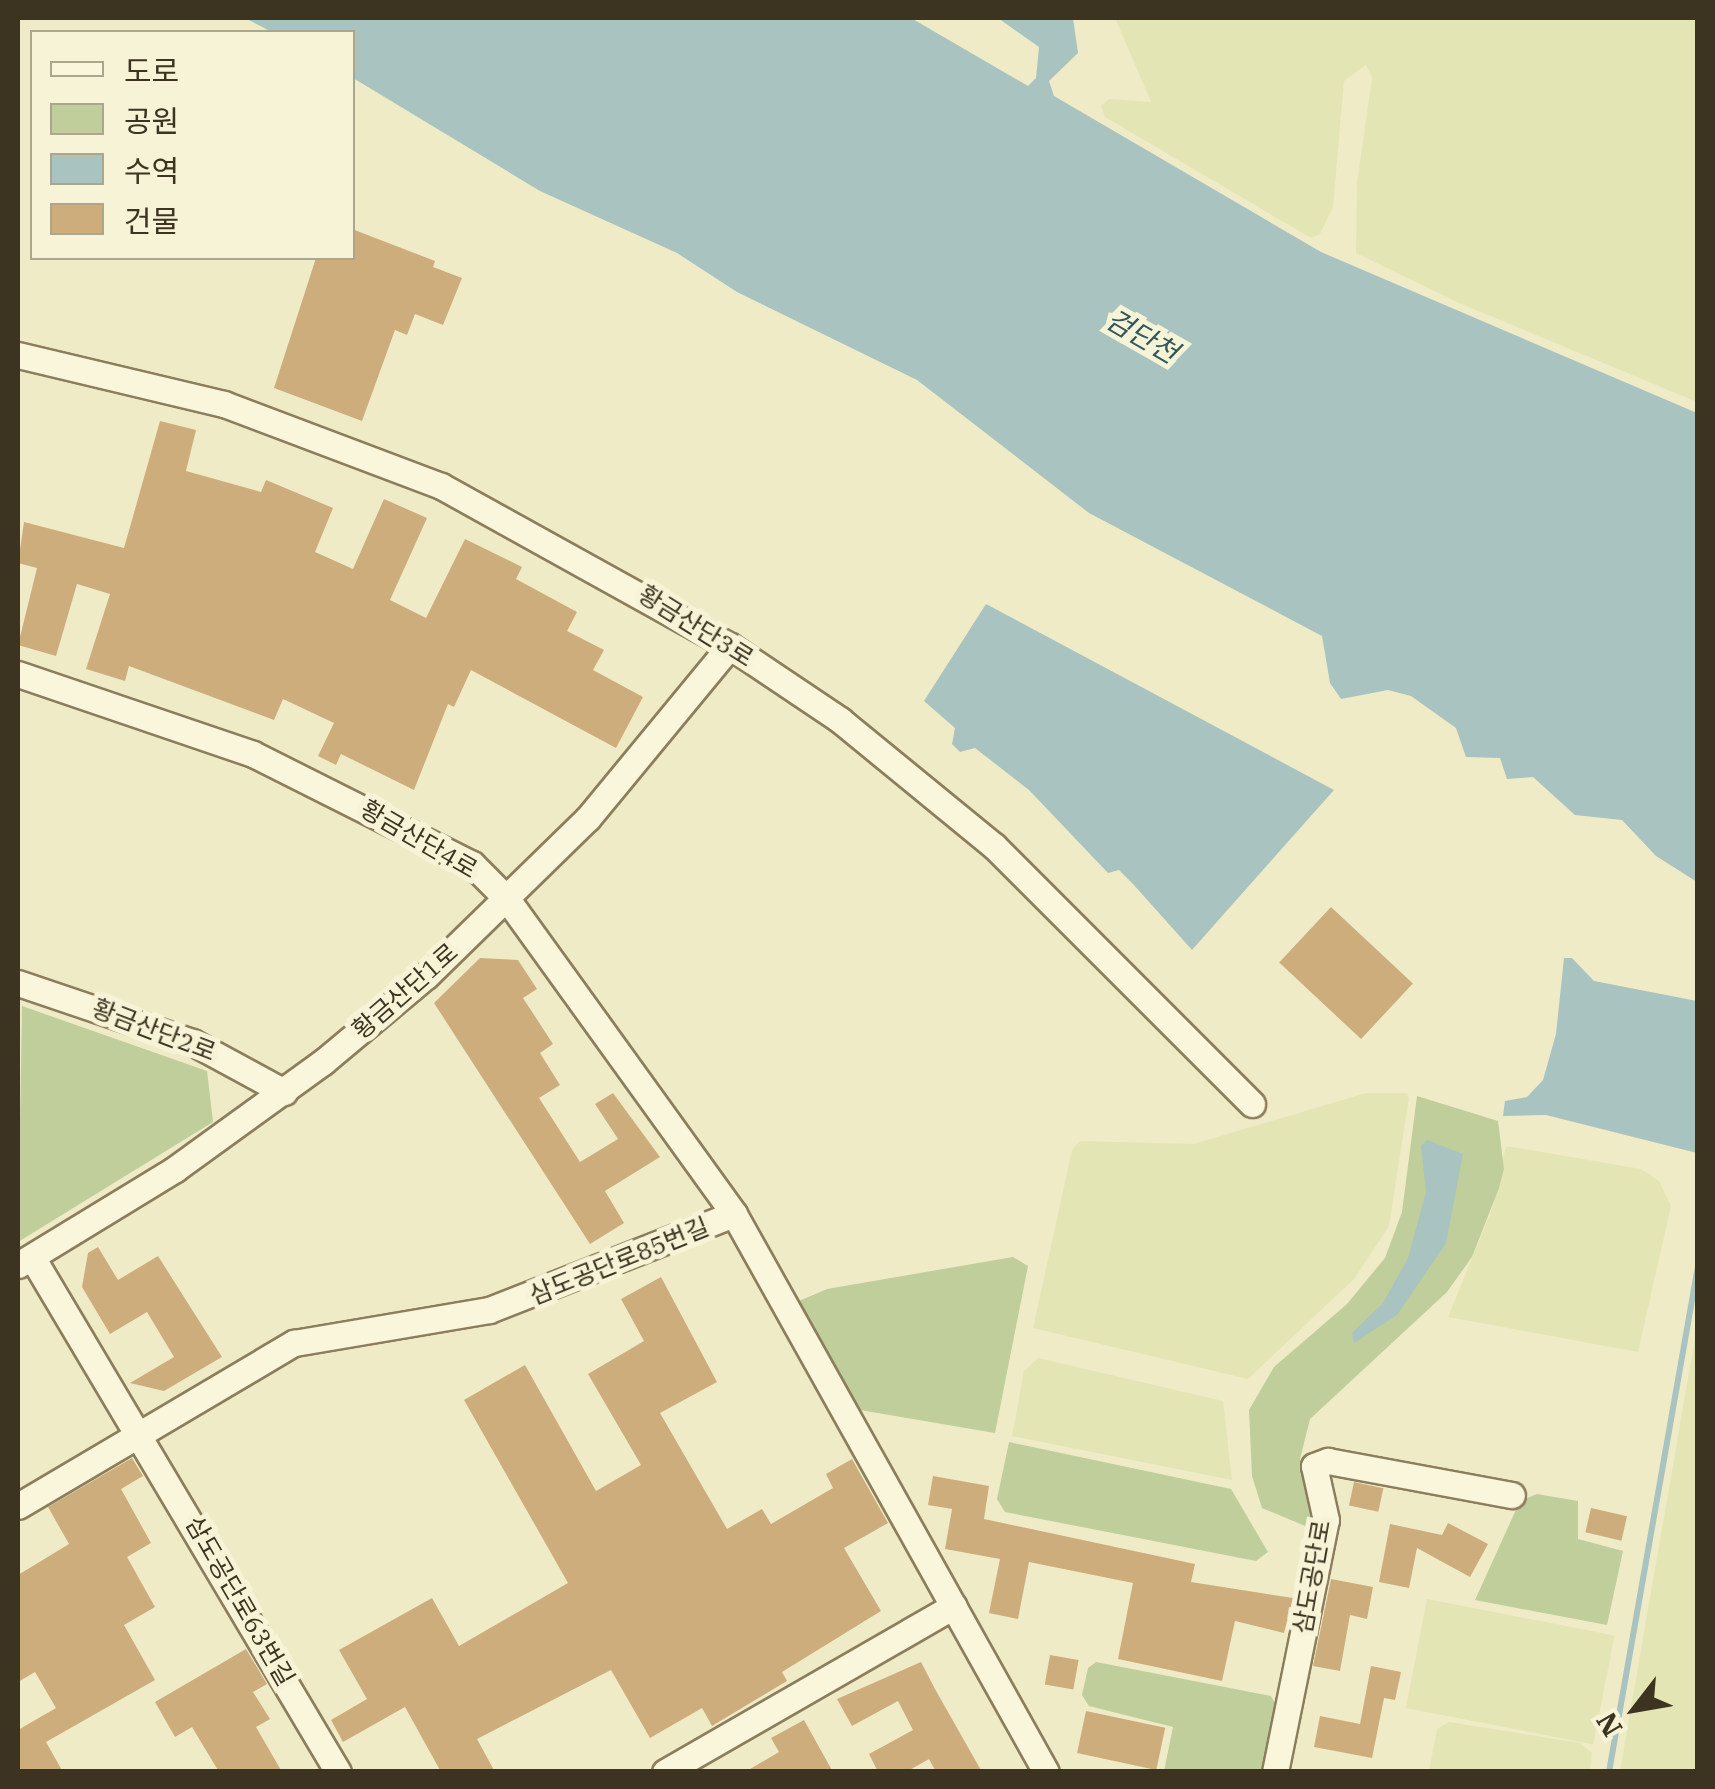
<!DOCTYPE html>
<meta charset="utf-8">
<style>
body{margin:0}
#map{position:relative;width:1715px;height:1789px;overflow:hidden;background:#efebc7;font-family:"IBM Plex Serif","Noto Sans KR",serif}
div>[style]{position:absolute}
.farmland>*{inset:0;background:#e4e5b4;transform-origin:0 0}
.green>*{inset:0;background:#bfce9b}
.water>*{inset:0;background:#a8c3c0}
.stream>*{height:6px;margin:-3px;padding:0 3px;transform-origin:3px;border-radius:3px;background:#a8c3c0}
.building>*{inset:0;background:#cead7d;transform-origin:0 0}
.roads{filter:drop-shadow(2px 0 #8c7e5c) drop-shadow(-2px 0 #8c7e5c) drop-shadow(0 2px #8c7e5c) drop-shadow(0 -2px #8c7e5c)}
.minor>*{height:25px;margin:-12.5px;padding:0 12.5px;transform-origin:12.5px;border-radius:12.5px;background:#faf6db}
span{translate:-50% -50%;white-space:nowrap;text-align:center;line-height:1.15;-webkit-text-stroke:10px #f7f3d7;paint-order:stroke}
.street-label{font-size:25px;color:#3c3320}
.water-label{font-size:28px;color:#2f575c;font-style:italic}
.frame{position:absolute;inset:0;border:20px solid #3c3320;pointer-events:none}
.legend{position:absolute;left:30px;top:30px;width:325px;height:230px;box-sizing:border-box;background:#f7f3d7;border:2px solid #aca68e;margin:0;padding:12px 18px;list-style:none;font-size:30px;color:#3c3320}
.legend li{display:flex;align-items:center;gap:20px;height:50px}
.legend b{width:50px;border:2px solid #aca68e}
.north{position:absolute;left:1585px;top:1659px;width:100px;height:100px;-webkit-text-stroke:8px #f7f3d7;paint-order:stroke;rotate:239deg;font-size:28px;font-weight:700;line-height:40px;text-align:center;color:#3c3320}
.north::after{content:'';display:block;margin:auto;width:35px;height:45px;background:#3c3320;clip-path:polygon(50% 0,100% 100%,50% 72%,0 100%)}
</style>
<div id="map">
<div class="farmland">
<div style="clip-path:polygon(1115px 18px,1697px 18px,1697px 402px,1459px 303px,1356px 253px,1357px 183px,1372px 78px,1366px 65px,1344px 81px,1333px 207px,1320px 234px,1311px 238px,1105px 117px,1101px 106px,1109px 99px,1151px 102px)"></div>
<div style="clip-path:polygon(1366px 1093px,1407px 1093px,1409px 1098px,1389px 1226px,1354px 1279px,1248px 1379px,1033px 1328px,1072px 1150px,1080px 1141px,1194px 1144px)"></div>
<div style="clip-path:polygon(1506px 1146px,1641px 1169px,1659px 1181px,1671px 1206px,1638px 1352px,1448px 1317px,1491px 1212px)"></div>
<div style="clip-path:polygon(1697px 1326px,1697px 1771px,1620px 1771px,1677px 1442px)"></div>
<div style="clip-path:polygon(1038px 1358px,1223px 1401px,1232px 1480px,1012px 1436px,1024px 1371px)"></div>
<div style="left:1427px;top:1599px;width:191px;height:111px;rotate:11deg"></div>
<div style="clip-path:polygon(1449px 1722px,1580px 1743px,1592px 1753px,1590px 1771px,1429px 1771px,1437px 1729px)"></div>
</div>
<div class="green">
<div style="clip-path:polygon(22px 1006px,207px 1071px,213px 1122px,18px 1242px)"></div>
<div style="clip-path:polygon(1417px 1096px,1498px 1121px,1504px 1169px,1499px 1188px,1472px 1257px,1447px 1292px,1310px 1419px,1300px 1459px,1317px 1513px,1310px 1528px,1262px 1508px,1252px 1476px,1249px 1410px,1274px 1367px,1347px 1304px,1385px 1258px,1402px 1212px)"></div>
<div style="clip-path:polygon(1013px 1257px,1028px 1266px,995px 1433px,860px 1410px,799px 1301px,827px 1289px)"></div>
<div style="clip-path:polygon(1009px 1442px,1231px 1489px,1268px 1552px,1256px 1561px,1005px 1512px,997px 1499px)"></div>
<div style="clip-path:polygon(1537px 1494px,1578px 1501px,1578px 1539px,1623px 1551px,1607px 1625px,1475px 1600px,1520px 1501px)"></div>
<div style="clip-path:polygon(1096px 1662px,1271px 1696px,1276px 1705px,1262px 1771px,1164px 1771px,1173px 1727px,1089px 1706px,1082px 1695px,1088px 1668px)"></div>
</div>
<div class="water">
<div style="clip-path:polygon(245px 18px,911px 18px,1028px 86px,1036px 78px,1039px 47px,998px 18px,1073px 18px,1078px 53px,1049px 81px,1054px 96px,1321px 252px,1697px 413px,1697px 882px,1656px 856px,1622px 820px,1575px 815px,1533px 777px,1507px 779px,1500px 758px,1466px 757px,1456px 728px,1411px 696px,1388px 690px,1341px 699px,1330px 683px,1322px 636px,1089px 513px,917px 380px,737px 292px,677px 253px,540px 191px,353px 78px,352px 32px,272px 32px)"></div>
<div style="clip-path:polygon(986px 604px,1334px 790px,1192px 950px,1133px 884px,1119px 870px,1108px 873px,1029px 790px,975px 748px,960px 752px,952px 744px,955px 728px,924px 701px)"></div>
<div style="clip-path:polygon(1564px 958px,1572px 958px,1594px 981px,1697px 1001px,1697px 1153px,1546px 1115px,1503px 1116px,1505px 1101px,1527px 1097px,1543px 1080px,1556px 1034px)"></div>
<div style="clip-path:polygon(1427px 1140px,1463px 1154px,1446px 1243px,1397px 1315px,1354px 1343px,1352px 1333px,1383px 1303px,1408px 1258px,1426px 1192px,1421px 1146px)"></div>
</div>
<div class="stream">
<div style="left:1609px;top:1772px;width:514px;rotate:-80.02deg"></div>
</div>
<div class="building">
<div style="clip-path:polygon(352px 229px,435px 261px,433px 267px,462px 278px,443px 325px,415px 314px,407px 335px,395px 330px,362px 421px,274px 388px,316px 258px,352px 258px)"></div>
<div style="clip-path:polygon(160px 421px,196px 430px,186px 471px,261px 492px,266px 480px,333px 508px,315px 552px,353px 569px,384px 499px,427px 518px,390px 600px,426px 618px,465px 539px,522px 567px,516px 579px,577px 612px,567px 631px,604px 650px,593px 670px,643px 697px,616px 748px,471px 670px,454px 707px,448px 704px,414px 790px,341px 754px,336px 765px,318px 756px,334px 723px,283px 699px,274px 720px,129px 666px,125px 681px,86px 669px,110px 594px,77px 584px,56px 656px,18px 645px,37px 568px,18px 563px,24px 522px,124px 548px)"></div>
<div style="left:1331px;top:907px;width:112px;height:76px;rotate:43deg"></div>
<div style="clip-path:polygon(480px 958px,518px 960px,537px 989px,523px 998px,553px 1044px,540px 1053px,560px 1085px,539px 1098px,580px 1162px,618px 1139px,595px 1104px,613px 1093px,660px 1157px,605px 1191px,624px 1223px,590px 1244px,434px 1003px)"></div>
<div style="clip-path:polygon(98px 1247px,118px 1280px,158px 1256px,222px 1357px,164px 1391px,130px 1383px,174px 1357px,147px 1312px,110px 1334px,82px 1287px,88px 1253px)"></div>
<div style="clip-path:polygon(661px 1277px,717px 1382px,660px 1413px,727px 1529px,762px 1509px,771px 1524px,833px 1488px,826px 1474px,852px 1459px,888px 1523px,844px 1548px,881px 1611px,782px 1672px,787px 1681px,712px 1726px,702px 1708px,650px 1738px,611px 1670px,477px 1739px,495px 1772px,441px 1772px,405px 1707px,343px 1742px,331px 1720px,367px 1699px,339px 1650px,432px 1598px,459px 1646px,568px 1583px,464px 1400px,525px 1365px,596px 1491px,641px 1465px,588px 1374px,644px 1341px,621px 1299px)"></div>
<div style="clip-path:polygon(132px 1458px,143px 1476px,121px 1489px,151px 1543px,127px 1557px,155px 1607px,124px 1625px,155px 1680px,46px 1742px,63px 1772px,18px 1772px,18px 1730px,56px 1708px,35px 1672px,18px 1682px,18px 1575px,69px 1544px,48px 1507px)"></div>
<div style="clip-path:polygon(933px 1476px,989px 1486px,984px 1519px,1195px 1564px,1191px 1582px,1293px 1598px,1284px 1633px,1235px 1621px,1222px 1681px,1118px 1659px,1133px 1583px,1029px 1562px,1018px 1619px,989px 1613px,1000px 1559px,945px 1549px,952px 1509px,928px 1505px)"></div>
<div style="left:1354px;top:1482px;width:30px;height:24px;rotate:12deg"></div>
<div style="left:1591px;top:1508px;width:37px;height:25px;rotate:13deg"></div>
<div style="clip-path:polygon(1448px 1523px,1488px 1544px,1470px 1577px,1417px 1548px,1409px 1588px,1379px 1582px,1390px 1524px,1442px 1535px)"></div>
<div style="clip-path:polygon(1331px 1579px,1373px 1587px,1367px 1619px,1350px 1615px,1340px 1671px,1313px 1666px)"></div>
<div style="clip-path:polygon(246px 1649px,267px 1684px,253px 1692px,270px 1719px,256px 1727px,282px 1772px,219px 1772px,192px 1727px,175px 1737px,155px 1702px)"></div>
<div style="left:1050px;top:1655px;width:29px;height:30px;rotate:10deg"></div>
<div style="clip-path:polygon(921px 1662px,935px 1689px,982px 1772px,936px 1772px,929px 1759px,906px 1772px,878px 1772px,869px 1754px,913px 1730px,898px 1701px,852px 1726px,837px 1699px)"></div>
<div style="clip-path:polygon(1371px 1666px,1401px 1672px,1395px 1700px,1384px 1698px,1372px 1758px,1314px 1747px,1320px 1716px,1360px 1724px)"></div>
<div style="left:1086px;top:1711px;width:81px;height:43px;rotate:12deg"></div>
<div style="clip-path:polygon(804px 1720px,833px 1772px,745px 1772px,779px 1752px,771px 1738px)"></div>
</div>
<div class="roads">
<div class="minor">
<div style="left:18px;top:355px;width:212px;rotate:13.4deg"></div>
<div style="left:224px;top:404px;width:232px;rotate:20.7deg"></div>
<div style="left:441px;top:486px;width:330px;rotate:29deg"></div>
<div style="left:730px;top:646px;width:133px;rotate:33.9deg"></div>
<div style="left:840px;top:720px;width:199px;rotate:39.3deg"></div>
<div style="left:994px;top:846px;width:365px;rotate:45deg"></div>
<div style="left:18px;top:674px;width:248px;rotate:18.8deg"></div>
<div style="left:253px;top:754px;width:245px;rotate:26.7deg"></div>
<div style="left:472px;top:864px;width:49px;rotate:45deg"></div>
<div style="left:507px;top:899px;width:388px;rotate:54.2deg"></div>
<div style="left:18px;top:983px;width:184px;rotate:18.7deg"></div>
<div style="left:192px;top:1042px;width:105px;rotate:28.5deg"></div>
<div style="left:32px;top:1257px;width:599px;rotate:59.28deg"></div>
<div style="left:18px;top:1265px;width:184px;rotate:-31.4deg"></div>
<div style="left:175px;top:1169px;width:183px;rotate:-35.9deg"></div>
<div style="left:323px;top:1062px;width:134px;rotate:-39.9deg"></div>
<div style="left:426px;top:976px;width:226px;rotate:-44.3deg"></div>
<div style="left:588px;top:818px;width:223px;rotate:-50.5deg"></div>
<div style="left:18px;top:1506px;width:321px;rotate:-30.6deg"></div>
<div style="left:294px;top:1343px;width:198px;rotate:-9.6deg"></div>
<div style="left:489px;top:1310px;width:263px;rotate:-21.4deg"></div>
<div style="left:734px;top:1214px;width:639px;rotate:60.79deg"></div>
<div style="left:665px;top:1772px;width:333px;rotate:-29.9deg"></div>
<div style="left:1275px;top:1772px;width:257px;rotate:-78.6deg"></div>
<div style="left:1326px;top:1520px;width:55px;rotate:-102.5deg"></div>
<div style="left:1314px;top:1466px;width:15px;rotate:-20deg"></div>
<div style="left:1328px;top:1461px;width:187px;rotate:10.5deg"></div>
</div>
</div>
<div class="street-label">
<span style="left:696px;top:626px;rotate:32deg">황금산단3로</span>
<span style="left:419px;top:839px;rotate:30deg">황금산단4로</span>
<span style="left:405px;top:991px;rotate:-41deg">황금산단1로</span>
<span style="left:154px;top:1030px;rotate:21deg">황금산단2로</span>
<span style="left:619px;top:1261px;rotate:-22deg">삼도공단로85번길</span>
<span style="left:1312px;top:1577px;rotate:-80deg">삼도공단로</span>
<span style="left:240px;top:1601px;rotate:60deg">삼도공단로63번길</span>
</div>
<div class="water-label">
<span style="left:1142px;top:336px;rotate:30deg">검단천</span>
</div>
<div class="frame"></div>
<ul class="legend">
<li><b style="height:12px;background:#faf6db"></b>도로</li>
<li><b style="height:28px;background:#bfce9b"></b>공원</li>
<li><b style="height:28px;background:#a8c3c0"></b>수역</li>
<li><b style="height:28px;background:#cead7d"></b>건물</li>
</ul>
<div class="north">N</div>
</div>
